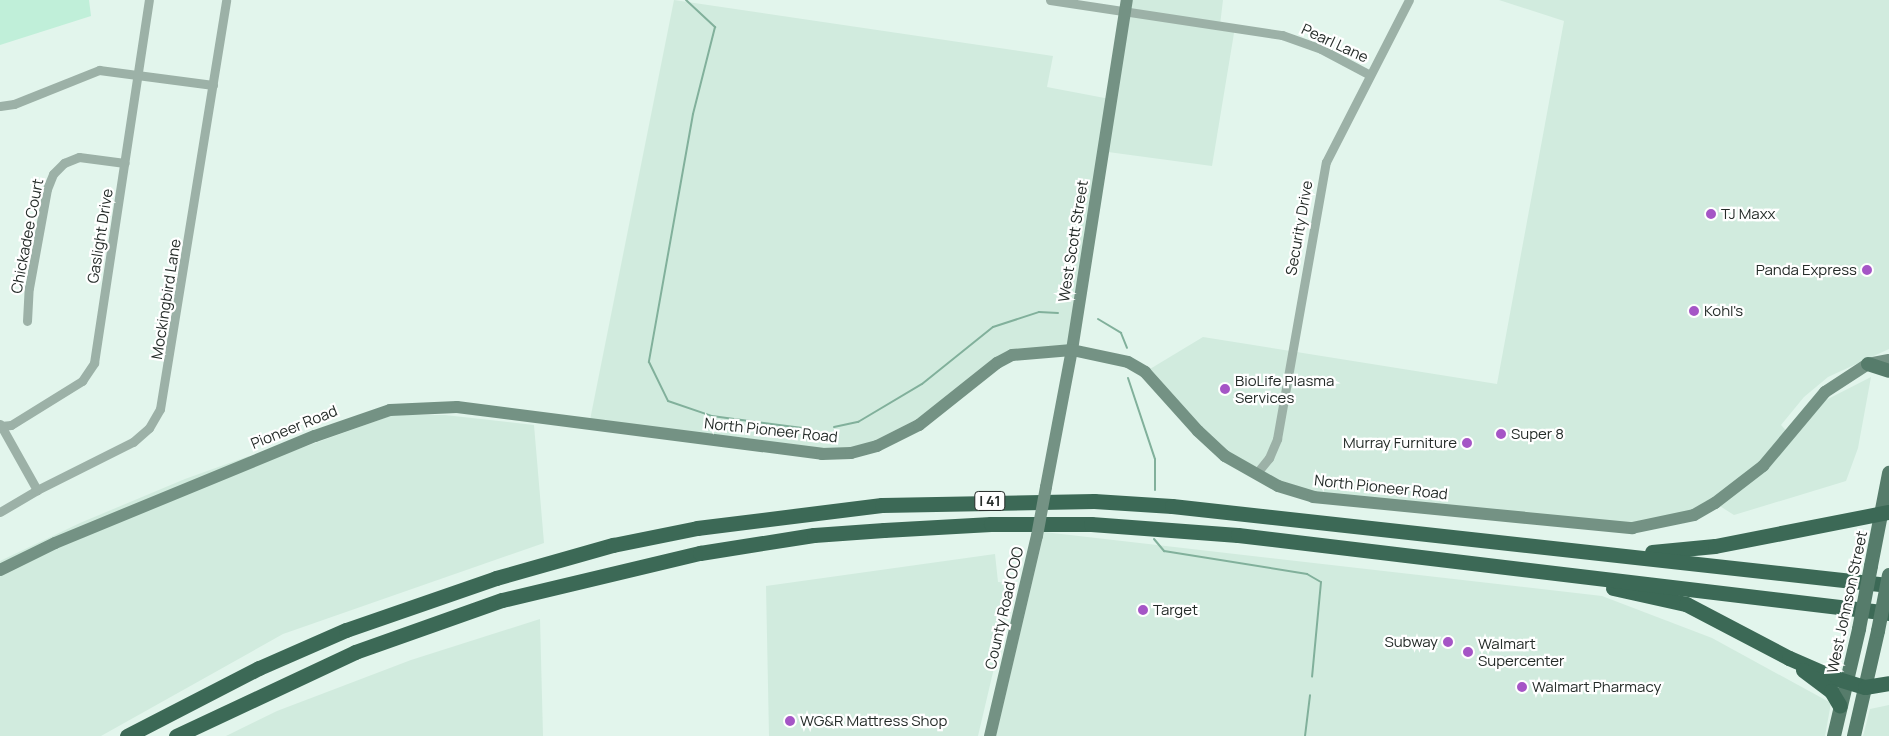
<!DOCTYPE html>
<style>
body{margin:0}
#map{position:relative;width:1889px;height:736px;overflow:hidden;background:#e2f5ec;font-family:Manrope,sans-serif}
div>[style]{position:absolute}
.built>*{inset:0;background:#d1ebde}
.green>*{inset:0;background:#c0efd9}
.stream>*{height:2px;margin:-1px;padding:0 1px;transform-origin:1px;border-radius:1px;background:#81b09b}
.street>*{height:9px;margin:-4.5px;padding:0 4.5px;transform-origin:4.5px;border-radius:4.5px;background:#9cb1a7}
.secondary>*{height:12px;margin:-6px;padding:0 6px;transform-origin:6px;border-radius:6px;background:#749284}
.primary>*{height:14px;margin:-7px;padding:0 7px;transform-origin:7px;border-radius:7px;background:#567c6b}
.highway>*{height:15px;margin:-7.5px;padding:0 7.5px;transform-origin:7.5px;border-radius:7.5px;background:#3c6956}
.secondary-bridge>*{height:12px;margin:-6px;padding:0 6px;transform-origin:6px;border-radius:6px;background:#749284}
.primary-bridge>*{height:14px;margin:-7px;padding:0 7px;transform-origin:7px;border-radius:7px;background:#567c6b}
.dots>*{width:14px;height:14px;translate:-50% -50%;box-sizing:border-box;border:2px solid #fff;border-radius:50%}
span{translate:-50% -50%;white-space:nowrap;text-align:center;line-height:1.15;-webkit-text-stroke:4.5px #fff;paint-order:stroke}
.shield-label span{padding:1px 4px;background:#fff;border:1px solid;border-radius:4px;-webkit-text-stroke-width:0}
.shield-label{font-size:14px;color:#252c29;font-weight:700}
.street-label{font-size:15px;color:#252c29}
.poi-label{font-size:15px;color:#252c29}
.left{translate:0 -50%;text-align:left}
.right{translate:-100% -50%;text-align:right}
</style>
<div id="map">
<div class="built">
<div style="clip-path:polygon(674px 0,1053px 56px,1047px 87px,1115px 100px,1127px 0,1223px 0,1220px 25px,1235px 27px,1212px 166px,1108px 152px,1072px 350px,1012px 355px,946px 404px,851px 453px,589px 425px)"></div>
<div style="clip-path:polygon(1499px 0,1889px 0,1889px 349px,1828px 377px,1804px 397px,1781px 425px,1791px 436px,1822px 402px,1871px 377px,1858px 448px,1846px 481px,1734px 515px,1715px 503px,1648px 526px,1313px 497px,1235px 463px,1145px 372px,1203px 337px,1497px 384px,1564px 21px)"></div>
<div style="clip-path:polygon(393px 415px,445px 415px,534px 425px,544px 543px,283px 634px,101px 736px,0 736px,0 561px,80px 523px,185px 479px,249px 456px,251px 466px)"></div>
<div style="clip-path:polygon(1044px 532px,1602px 596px,1712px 638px,1831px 703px,1825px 736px,996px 736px)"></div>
<div style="clip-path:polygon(995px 554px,998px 582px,1014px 583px,978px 736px,769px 736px,766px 586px)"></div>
<div style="clip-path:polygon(540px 619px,543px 736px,226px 736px,277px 711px,411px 660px)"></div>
<div style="clip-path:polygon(1889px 705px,1889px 736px,1863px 736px,1870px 709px)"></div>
</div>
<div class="green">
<div style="clip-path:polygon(0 0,89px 0,91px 16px,0 45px)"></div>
</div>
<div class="stream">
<div style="left:686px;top:0;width:40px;rotate:43deg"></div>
<div style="left:715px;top:27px;width:90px;rotate:104.2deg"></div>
<div style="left:693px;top:114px;width:252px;rotate:100.1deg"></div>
<div style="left:649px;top:362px;width:43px;rotate:64deg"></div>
<div style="left:668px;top:401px;width:46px;rotate:18.8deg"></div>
<div style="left:712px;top:416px;width:99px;rotate:7.6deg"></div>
<div style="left:1098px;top:319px;width:27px;rotate:31deg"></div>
<div style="left:1121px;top:333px;width:16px;rotate:68deg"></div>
<div style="left:1128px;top:378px;width:85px;rotate:71.6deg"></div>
<div style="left:1155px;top:459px;width:31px;rotate:90deg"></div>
<div style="left:834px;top:427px;width:25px;rotate:-12deg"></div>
<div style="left:858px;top:422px;width:74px;rotate:-30.7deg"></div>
<div style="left:922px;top:384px;width:91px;rotate:-38.8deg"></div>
<div style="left:993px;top:327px;width:48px;rotate:-18.1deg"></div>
<div style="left:1039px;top:312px;width:19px;rotate:3deg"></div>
<div style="left:1154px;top:539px;width:16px;rotate:50deg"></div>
<div style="left:1164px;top:551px;width:145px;rotate:9.1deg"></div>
<div style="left:1307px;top:574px;width:16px;rotate:30deg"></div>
<div style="left:1321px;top:582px;width:95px;rotate:95.4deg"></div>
<div style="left:1305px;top:736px;width:41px;rotate:-83deg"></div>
</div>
<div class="street">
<div style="left:1050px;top:0;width:235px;rotate:8.6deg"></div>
<div style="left:1282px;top:35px;width:41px;rotate:19.7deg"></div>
<div style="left:1321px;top:49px;width:55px;rotate:28deg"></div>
<div style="left:0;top:106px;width:14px;rotate:-8deg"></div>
<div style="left:14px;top:104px;width:92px;rotate:-21.8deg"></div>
<div style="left:99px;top:70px;width:115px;rotate:7.5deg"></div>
<div style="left:27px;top:321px;width:33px;rotate:-87deg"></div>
<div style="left:29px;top:288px;width:101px;rotate:-79.7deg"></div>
<div style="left:47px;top:189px;width:16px;rotate:-68deg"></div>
<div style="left:53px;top:174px;width:16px;rotate:-45deg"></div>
<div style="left:64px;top:163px;width:16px;rotate:-22deg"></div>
<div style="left:79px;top:157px;width:46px;rotate:7.4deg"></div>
<div style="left:0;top:424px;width:76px;rotate:60.7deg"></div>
<div style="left:1px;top:426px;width:10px;rotate:-6deg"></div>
<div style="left:11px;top:425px;width:84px;rotate:-31.8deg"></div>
<div style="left:82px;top:381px;width:22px;rotate:-56deg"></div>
<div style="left:94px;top:363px;width:367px;rotate:-81.4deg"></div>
<div style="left:1256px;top:474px;width:21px;rotate:-51deg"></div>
<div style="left:1269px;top:458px;width:21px;rotate:-67deg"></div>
<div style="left:1277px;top:439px;width:281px;rotate:-80deg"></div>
<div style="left:1326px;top:162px;width:182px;rotate:-62.9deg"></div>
<div style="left:0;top:512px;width:43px;rotate:-30.7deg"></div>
<div style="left:37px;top:490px;width:107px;rotate:-26.6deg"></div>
<div style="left:133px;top:442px;width:21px;rotate:-41deg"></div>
<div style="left:149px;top:428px;width:22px;rotate:-60deg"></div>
<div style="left:160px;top:409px;width:414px;rotate:-80.8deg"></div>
</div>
<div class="secondary">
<div style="left:1046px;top:487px;width:139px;rotate:-79.3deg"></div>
<div style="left:1072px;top:350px;width:354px;rotate:-81.1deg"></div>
<div style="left:0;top:570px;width:61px;rotate:-26.1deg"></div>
<div style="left:55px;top:543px;width:281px;rotate:-22.4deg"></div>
<div style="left:315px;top:436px;width:79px;rotate:-19.1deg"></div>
<div style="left:390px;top:410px;width:67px;rotate:-2.6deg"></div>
<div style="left:457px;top:407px;width:368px;rotate:7.3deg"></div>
<div style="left:822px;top:454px;width:29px;rotate:-2deg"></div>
<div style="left:851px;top:453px;width:27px;rotate:-15deg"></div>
<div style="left:877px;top:446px;width:47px;rotate:-26.6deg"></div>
<div style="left:919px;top:425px;width:100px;rotate:-38.5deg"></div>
<div style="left:997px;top:363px;width:17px;rotate:-28deg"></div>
<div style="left:1012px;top:355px;width:60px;rotate:-4.8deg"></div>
<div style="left:1072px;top:350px;width:57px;rotate:12.1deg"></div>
<div style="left:1128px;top:362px;width:20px;rotate:30deg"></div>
<div style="left:1145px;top:372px;width:79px;rotate:48.1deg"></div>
<div style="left:1198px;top:431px;width:37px;rotate:43deg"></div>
<div style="left:1225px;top:456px;width:61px;rotate:29.5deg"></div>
<div style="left:1278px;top:486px;width:37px;rotate:17deg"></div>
<div style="left:1313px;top:497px;width:321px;rotate:5.6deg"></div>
<div style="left:1632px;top:528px;width:63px;rotate:-11.8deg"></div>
<div style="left:1694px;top:515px;width:24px;rotate:-30deg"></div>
<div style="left:1715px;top:503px;width:61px;rotate:-37.6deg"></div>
<div style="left:1763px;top:466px;width:97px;rotate:-50deg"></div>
<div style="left:1825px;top:392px;width:51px;rotate:-33.1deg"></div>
<div style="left:1868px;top:364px;width:21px;rotate:-11deg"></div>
<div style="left:990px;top:736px;width:205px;rotate:-76.8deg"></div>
</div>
<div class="primary">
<div style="left:1868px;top:364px;width:22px;rotate:18deg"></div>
<div style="left:1871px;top:566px;width:95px;rotate:-79deg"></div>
<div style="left:1834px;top:736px;width:110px;rotate:-76.8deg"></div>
<div style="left:1854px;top:736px;width:108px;rotate:-77.1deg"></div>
</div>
<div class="highway">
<div style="left:1652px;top:552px;width:63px;rotate:-5.4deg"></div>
<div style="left:1715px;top:546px;width:177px;rotate:-11.1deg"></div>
<div style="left:1613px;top:588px;width:75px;rotate:12.4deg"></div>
<div style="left:1686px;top:604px;width:116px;rotate:27.7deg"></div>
<div style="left:1789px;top:658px;width:50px;rotate:23.5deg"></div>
<div style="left:1835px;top:678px;width:31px;rotate:17deg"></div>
<div style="left:1865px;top:687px;width:24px;rotate:-9deg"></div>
<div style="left:1803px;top:670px;width:35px;rotate:37deg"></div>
<div style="left:1831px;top:691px;width:17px;rotate:59deg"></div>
<div style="left:127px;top:736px;width:148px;rotate:-27.3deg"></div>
<div style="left:259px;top:668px;width:95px;rotate:-23.6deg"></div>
<div style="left:346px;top:630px;width:159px;rotate:-19.1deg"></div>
<div style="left:496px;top:578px;width:122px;rotate:-15.8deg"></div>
<div style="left:613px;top:545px;width:86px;rotate:-11.4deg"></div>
<div style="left:697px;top:528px;width:186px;rotate:-7.1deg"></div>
<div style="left:882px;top:505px;width:212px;rotate:-1.1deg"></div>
<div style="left:1094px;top:501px;width:78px;rotate:3.7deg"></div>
<div style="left:1172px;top:506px;width:721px;rotate:6.29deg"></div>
<div style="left:176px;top:736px;width:198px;rotate:-25.1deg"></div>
<div style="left:355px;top:652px;width:156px;rotate:-19.5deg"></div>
<div style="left:502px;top:600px;width:204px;rotate:-13.4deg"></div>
<div style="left:700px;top:553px;width:115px;rotate:-9deg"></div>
<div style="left:814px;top:535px;width:70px;rotate:-4.1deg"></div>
<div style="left:884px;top:530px;width:107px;rotate:-3.2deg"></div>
<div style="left:991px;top:524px;width:100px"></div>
<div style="left:1091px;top:524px;width:147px;rotate:4.3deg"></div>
<div style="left:1238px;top:535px;width:656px;rotate:6.83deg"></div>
</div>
<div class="secondary-bridge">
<div style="left:1037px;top:536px;width:50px;rotate:-79.6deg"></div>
</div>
<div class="primary-bridge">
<div style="left:1859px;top:629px;width:64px;rotate:-79.2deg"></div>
<div style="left:1878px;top:631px;width:57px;rotate:-78.9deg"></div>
</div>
<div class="dots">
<div style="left:1711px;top:214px;background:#a555c6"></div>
<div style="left:1867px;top:270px;background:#a555c6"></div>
<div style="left:1694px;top:311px;background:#a555c6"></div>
<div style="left:1225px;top:389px;background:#a555c6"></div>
<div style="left:1501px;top:434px;background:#a555c6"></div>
<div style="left:1467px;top:443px;background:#a555c6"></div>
<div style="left:1143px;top:610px;background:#a555c6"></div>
<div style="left:1448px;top:642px;background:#a555c6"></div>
<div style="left:1468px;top:652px;background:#a555c6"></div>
<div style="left:1522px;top:687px;background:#a555c6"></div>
<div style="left:790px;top:721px;background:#a555c6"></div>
</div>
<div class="shield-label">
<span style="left:990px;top:501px">I 41</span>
</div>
<div class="street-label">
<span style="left:1335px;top:43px;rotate:25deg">Pearl Lane</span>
<span style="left:1299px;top:228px;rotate:-80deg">Security Drive</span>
<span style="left:27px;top:236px;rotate:-79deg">Chickadee Court</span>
<span style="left:100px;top:236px;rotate:-81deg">Gaslight Drive</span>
<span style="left:1073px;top:241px;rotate:-81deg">West Scott Street</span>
<span style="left:166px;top:299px;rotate:-81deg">Mockingbird Lane</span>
<span style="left:294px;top:427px;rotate:-22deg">Pioneer Road</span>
<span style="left:771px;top:430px;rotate:6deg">North Pioneer Road</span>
<span style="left:1381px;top:487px;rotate:6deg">North Pioneer Road</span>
<span style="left:1847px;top:602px;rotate:-78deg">West Johnson Street</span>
<span style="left:1004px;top:608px;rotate:-77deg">County Road OOO</span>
</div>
<div class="poi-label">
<span class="left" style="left:1721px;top:214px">TJ Maxx</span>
<span class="right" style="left:1857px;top:270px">Panda Express</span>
<span class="left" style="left:1704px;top:311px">Kohl's</span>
<span class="left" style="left:1235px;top:389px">BioLife Plasma<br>Services</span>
<span class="left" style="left:1511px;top:434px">Super 8</span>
<span class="right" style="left:1457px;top:443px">Murray Furniture</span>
<span class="left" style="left:1153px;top:610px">Target</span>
<span class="right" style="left:1438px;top:642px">Subway</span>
<span class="left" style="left:1478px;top:652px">Walmart<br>Supercenter</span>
<span class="left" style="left:1532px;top:687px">Walmart Pharmacy</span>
<span class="left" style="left:800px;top:721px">WG&amp;R Mattress Shop</span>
</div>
</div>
